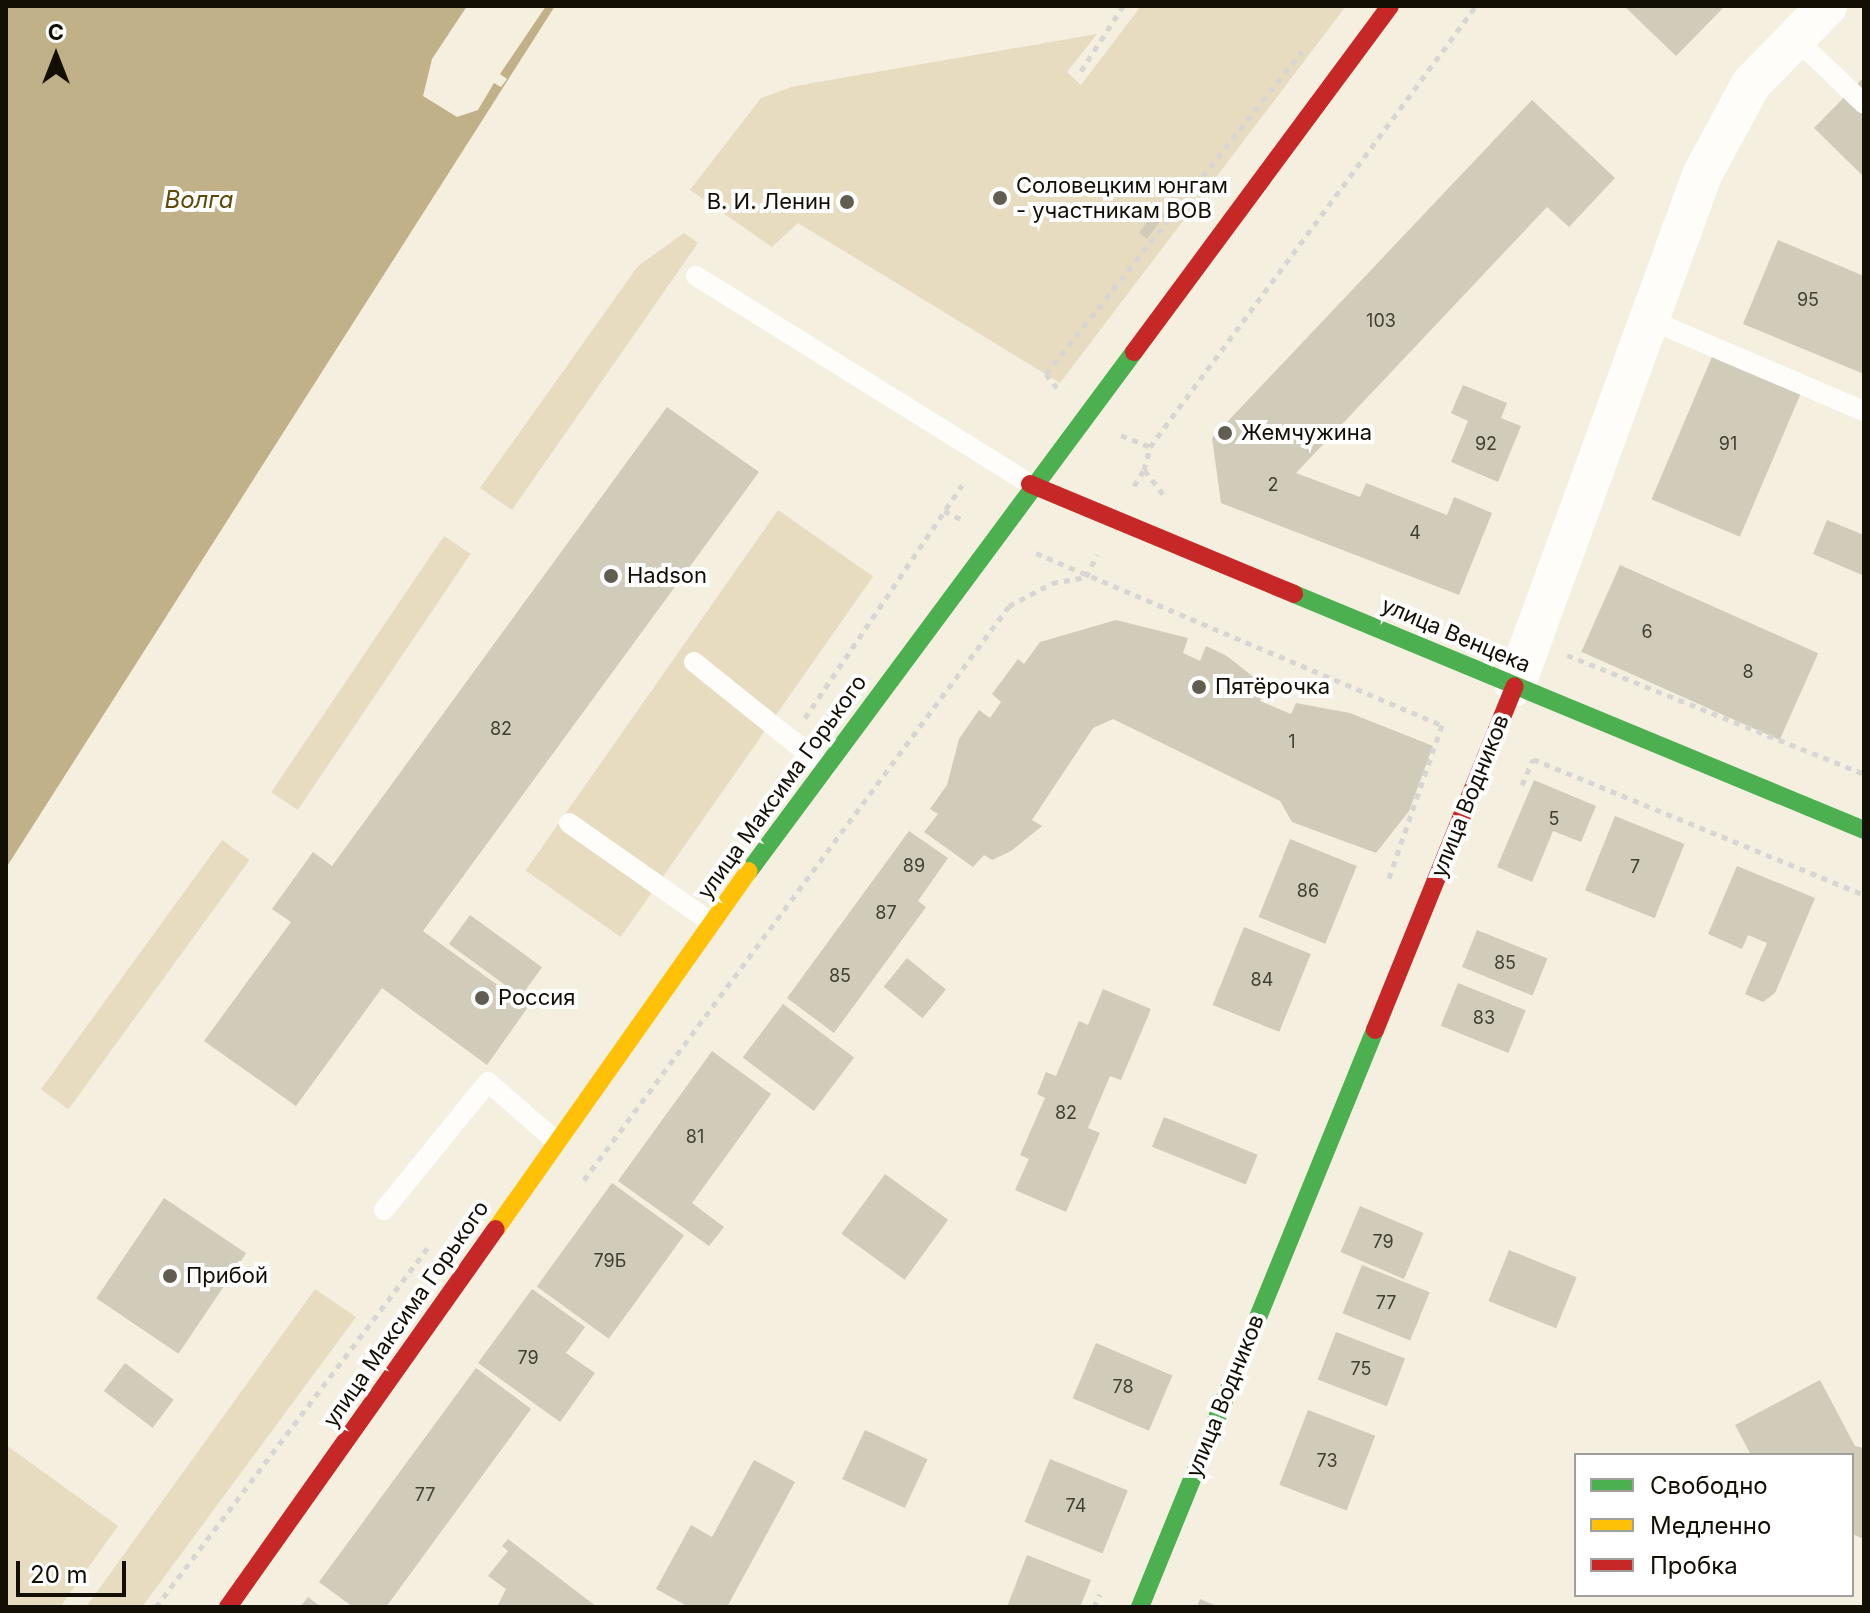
<!DOCTYPE html>
<meta charset="utf-8">
<style>
body{margin:0}
#map{position:relative;width:1870px;height:1613px;overflow:hidden;background:#f5efdf;font-family:Inter,sans-serif}
div>[style]{position:absolute}
.green>*{inset:0;background:#e7dcc0;transform-origin:0 0}
.water>*{inset:0;background:#c0b189}
.pier>*{inset:0;background:#f5efdf}
.building>*{inset:0;background:#d1cbba;transform-origin:0 0}
.path>*{height:5px;margin-top:-2.5px;transform-origin:0;background:repeating-linear-gradient(90deg,#d8d6d2 0 6px,transparent 0 12px)}
.lane>*{height:20px;margin:-10px;padding:0 10px;transform-origin:10px;border-radius:10px;background:#fefdfa}
.street>*{height:40px;margin:-20px;padding:0 20px;transform-origin:20px;border-radius:20px;background:#fefdfa}
.fast>*{height:18px;margin:-9px;padding:0 9px;transform-origin:9px;border-radius:9px;background:#4caf50}
.slow>*{height:18px;margin:-9px;padding:0 9px;transform-origin:9px;border-radius:9px;background:#ffc107}
.jam>*{height:18px;margin:-9px;padding:0 9px;transform-origin:9px;border-radius:9px;background:#c62828}
.dots>*{width:22px;height:22px;translate:-50% -50%;box-sizing:border-box;border:4px solid #fff;border-radius:50%}
span{translate:-50% -50%;white-space:nowrap;text-align:center;line-height:1.15;-webkit-text-stroke:8px #fff;paint-order:stroke}
.number-label{font-size:18px;color:#423e32}
.number-label span{-webkit-text-stroke-width:0}
.poi-label{font-size:22px;color:#130f04}
.left{translate:0 -50%;text-align:left}
.right{translate:-100% -50%;text-align:right}
.street-label{font-size:22px;color:#130f04}
.water-label{font-size:24px;color:#5e4b09;font-style:italic}
.frame{position:absolute;inset:0;border:8px solid #130f04;pointer-events:none}
.legend{position:absolute;left:1574px;top:1453px;width:280px;height:144px;box-sizing:border-box;background:#fff;border:2px solid #a19f9b;margin:0;padding:10px 14px;list-style:none;font-size:24px;color:#130f04}
.legend li{display:flex;align-items:center;gap:16px;height:40px}
.legend b{width:40px;border:2px solid #a19f9b}
.north{position:absolute;left:16px;top:16px;width:80px;height:80px;-webkit-text-stroke:6px #fff;paint-order:stroke;rotate:0deg;font-size:22px;font-weight:700;line-height:32px;text-align:center;color:#130f04}
.north::after{content:'';display:block;margin:auto;width:28px;height:36px;background:#130f04;clip-path:polygon(50% 0,100% 100%,50% 72%,0 100%)}
.scale{position:absolute;left:16px;top:1561px;width:110px;height:36px;box-sizing:border-box;border:4px solid #130f04;border-top:0;padding-left:10px;font-size:24px;line-height:28px;white-space:nowrap;color:#130f04;-webkit-text-stroke:6px #fff;paint-order:stroke}
</style>
<div id="map">
<div class="green">
<div style="clip-path:polygon(1141px 6px,1346px 6px,1060px 383px,798px 223px,772px 247px,690px 190px,761px 98px,795px 86px,1097px 34px,1067px 72px,1081px 85px)"></div>
<div style="clip-path:polygon(684px 233px,698px 243px,512px 510px,480px 488px,638px 266px)"></div>
<div style="left:778px;top:510px;width:116px;height:440px;rotate:35deg"></div>
<div style="left:444px;top:536px;width:32px;height:309px;rotate:34deg"></div>
<div style="left:222px;top:840px;width:34px;height:308px;rotate:36deg"></div>
<div style="clip-path:polygon(315px 1289px,356px 1317px,142px 1607px,86px 1607px)"></div>
<div style="clip-path:polygon(6px 1445px,118px 1526px,60px 1607px,6px 1607px)"></div>
</div>
<div class="water">
<div style="clip-path:polygon(6px 6px,555px 6px,6px 868px)"></div>
</div>
<div class="pier">
<div style="clip-path:polygon(467px 6px,546px 6px,500px 74px,507px 79px,501px 87px,494px 83px,478px 110px,457px 117px,423px 96px,432px 59px)"></div>
</div>
<div class="building">
<div style="clip-path:polygon(1624px 6px,1725px 6px,1676px 56px)"></div>
<div style="clip-path:polygon(1864px 77px,1864px 177px,1814px 128px)"></div>
<div style="clip-path:polygon(1532px 100px,1615px 178px,1569px 227px,1547px 207px,1296px 473px,1360px 497px,1366px 483px,1447px 515px,1454px 497px,1492px 513px,1459px 595px,1221px 503px,1212px 438px)"></div>
<div style="left:1157px;top:209px;width:10px;height:30px;rotate:37deg"></div>
<div style="clip-path:polygon(1778px 240px,1864px 276px,1864px 374px,1743px 324px)"></div>
<div style="left:1714px;top:352px;width:96px;height:160px;rotate:23deg"></div>
<div style="clip-path:polygon(1463px 385px,1507px 403px,1501px 418px,1521px 426px,1498px 482px,1451px 462px,1468px 421px,1451px 413px)"></div>
<div style="clip-path:polygon(667px 407px,759px 472px,423px 931px,528px 1007px,487px 1065px,382px 988px,296px 1106px,204px 1041px,291px 922px,272px 909px,313px 852px,332px 866px)"></div>
<div style="clip-path:polygon(1827px 520px,1864px 535px,1862px 575px,1813px 554px)"></div>
<div style="left:1620px;top:565px;width:217px;height:95px;rotate:24deg"></div>
<div style="clip-path:polygon(1116px 620px,1188px 638px,1183px 653px,1200px 661px,1206px 646px,1227px 656px,1266px 687px,1260px 701px,1291px 714px,1296px 703px,1350px 713px,1433px 746px,1409px 811px,1376px 853px,1292px 822px,1280px 801px,1113px 719px,1093px 728px,1032px 820px,1042px 826px,1011px 851px,992px 860px,984px 855px,973px 867px,924px 832px,938px 814px,930px 809px,947px 785px,959px 739px,979px 710px,990px 718px,1001px 702px,992px 694px,1018px 659px,1024px 664px,1040px 642px)"></div>
<div style="clip-path:polygon(1534px 780px,1596px 806px,1581px 842px,1553px 831px,1532px 882px,1497px 867px)"></div>
<div style="left:1615px;top:816px;width:75px;height:80px;rotate:22deg"></div>
<div style="clip-path:polygon(909px 831px,948px 858px,918px 901px,926px 907px,834px 1033px,787px 998px)"></div>
<div style="left:1290px;top:839px;width:72px;height:84px;rotate:22deg"></div>
<div style="clip-path:polygon(1737px 866px,1815px 898px,1775px 993px,1763px 1002px,1745px 994px,1767px 943px,1748px 935px,1742px 949px,1708px 934px)"></div>
<div style="left:470px;top:915px;width:89px;height:36px;rotate:36deg"></div>
<div style="left:1244px;top:927px;width:72px;height:84px;rotate:22deg"></div>
<div style="left:1477px;top:930px;width:76px;height:40px;rotate:22deg"></div>
<div style="left:907px;top:958px;width:50px;height:37px;rotate:39deg"></div>
<div style="left:1458px;top:983px;width:73px;height:46px;rotate:22deg"></div>
<div style="clip-path:polygon(1103px 989px,1151px 1009px,1121px 1080px,1110px 1076px,1088px 1128px,1100px 1133px,1066px 1212px,1015px 1190px,1029px 1159px,1020px 1155px,1045px 1098px,1037px 1094px,1046px 1072px,1056px 1076px,1079px 1021px,1088px 1025px)"></div>
<div style="left:783px;top:1004px;width:89px;height:67px;rotate:37deg"></div>
<div style="clip-path:polygon(712px 1051px,771px 1094px,692px 1203px,724px 1227px,709px 1246px,618px 1181px)"></div>
<div style="left:1164px;top:1117px;width:101px;height:32px;rotate:22deg"></div>
<div style="left:885px;top:1174px;width:78px;height:74px;rotate:36deg"></div>
<div style="left:612px;top:1183px;width:89px;height:128px;rotate:36deg"></div>
<div style="left:164px;top:1198px;width:99px;height:121px;rotate:34deg"></div>
<div style="left:1360px;top:1206px;width:69px;height:50px;rotate:23deg"></div>
<div style="left:1509px;top:1250px;width:73px;height:55px;rotate:22deg"></div>
<div style="left:1362px;top:1265px;width:73px;height:52px;rotate:22deg"></div>
<div style="clip-path:polygon(532px 1289px,585px 1327px,566px 1353px,595px 1373px,560px 1422px,478px 1363px)"></div>
<div style="left:1336px;top:1332px;width:74px;height:51px;rotate:21deg"></div>
<div style="left:1096px;top:1343px;width:83px;height:60px;rotate:23deg"></div>
<div style="left:125px;top:1363px;width:61px;height:35px;rotate:37deg"></div>
<div style="clip-path:polygon(476px 1368px,531px 1409px,386px 1607px,353px 1607px,319px 1582px)"></div>
<div style="clip-path:polygon(1820px 1380px,1855px 1446px,1864px 1448px,1864px 1539px,1852px 1534px,1852px 1455px,1751px 1455px,1735px 1425px)"></div>
<div style="left:1308px;top:1410px;width:72px;height:80px;rotate:21deg"></div>
<div style="left:865px;top:1430px;width:69px;height:54px;rotate:25deg"></div>
<div style="left:1050px;top:1459px;width:84px;height:68px;rotate:22deg"></div>
<div style="clip-path:polygon(754px 1460px,795px 1482px,727px 1607px,689px 1607px,656px 1589px,691px 1525px,712px 1537px)"></div>
<div style="clip-path:polygon(508px 1539px,597px 1607px,497px 1607px,506px 1589px,488px 1576px,508px 1551px,502px 1546px)"></div>
<div style="clip-path:polygon(1027px 1555px,1091px 1580px,1080px 1607px,1007px 1607px)"></div>
<div style="clip-path:polygon(308px 1597px,321px 1607px,300px 1607px)"></div>
<div style="clip-path:polygon(1200px 1599px,1219px 1607px,1197px 1607px)"></div>
</div>
<div class="path">
<div style="left:1081px;top:71px;width:77px;rotate:-57.1deg"></div>
<div style="left:1057px;top:388px;width:18px;rotate:-128deg"></div>
<div style="left:1046px;top:374px;width:412px;rotate:-51.6deg"></div>
<div style="left:1121px;top:435px;width:31px;rotate:22deg"></div>
<div style="left:1134px;top:486px;width:19px;rotate:-58deg"></div>
<div style="left:1163px;top:494px;width:31px;rotate:-128deg"></div>
<div style="left:1144px;top:470px;width:24px;rotate:-75deg"></div>
<div style="left:1150px;top:447px;width:548px;rotate:-53.53deg"></div>
<div style="left:944px;top:511px;width:19px;rotate:25deg"></div>
<div style="left:1036px;top:553px;width:441px;rotate:23deg"></div>
<div style="left:1442px;top:725px;width:168px;rotate:109.1deg"></div>
<div style="left:1567px;top:655px;width:320px;rotate:21.8deg"></div>
<div style="left:805px;top:718px;width:281px;rotate:-56deg"></div>
<div style="left:1522px;top:785px;width:28px;rotate:-67deg"></div>
<div style="left:1533px;top:759px;width:358px;rotate:22.3deg"></div>
<div style="left:584px;top:1180px;width:714px;rotate:-53.48deg"></div>
<div style="left:1009px;top:606px;width:49px;rotate:-28.1deg"></div>
<div style="left:1052px;top:583px;width:35px;rotate:-10deg"></div>
<div style="left:1086px;top:577px;width:25px;rotate:-63deg"></div>
<div style="left:156px;top:1607px;width:455px;rotate:-52.9deg"></div>
<div style="left:1094px;top:1607px;width:14px;rotate:-65deg"></div>
</div>
<div class="lane">
<div style="left:1795px;top:38px;width:95px;rotate:43.7deg"></div>
<div style="left:696px;top:276px;width:393px;rotate:31.9deg"></div>
<div style="left:1648px;top:319px;width:235px;rotate:23.1deg"></div>
<div style="left:694px;top:662px;width:169px;rotate:38.8deg"></div>
<div style="left:569px;top:823px;width:174px;rotate:35deg"></div>
<div style="left:384px;top:1210px;width:165px;rotate:-50.9deg"></div>
<div style="left:488px;top:1082px;width:91px;rotate:41deg"></div>
</div>
<div class="street">
<div style="left:1515px;top:686px;width:544px;rotate:-69.9deg"></div>
<div style="left:1702px;top:175px;width:103px;rotate:-61.7deg"></div>
<div style="left:1751px;top:84px;width:109px;rotate:-45.7deg"></div>
</div>
<div class="fast">
<div style="left:1294px;top:594px;width:617px;rotate:22.49deg"></div>
<div style="left:749px;top:871px;width:646px;rotate:-53.43deg"></div>
<div style="left:1140px;top:1607px;width:623px;rotate:-67.84deg"></div>
</div>
<div class="slow">
<div style="left:496px;top:1229px;width:438px;rotate:-54.8deg"></div>
</div>
<div class="jam">
<div style="left:1134px;top:352px;width:430px;rotate:-53.5deg"></div>
<div style="left:1030px;top:484px;width:286px;rotate:22.6deg"></div>
<div style="left:1375px;top:1030px;width:371px;rotate:-67.9deg"></div>
<div style="left:228px;top:1607px;width:463px;rotate:-54.7deg"></div>
</div>
<div class="dots">
<div style="left:1000px;top:198px;background:#625d51"></div>
<div style="left:847px;top:202px;background:#625d51"></div>
<div style="left:1225px;top:433px;background:#625d51"></div>
<div style="left:611px;top:576px;background:#625d51"></div>
<div style="left:1199px;top:687px;background:#625d51"></div>
<div style="left:482px;top:998px;background:#625d51"></div>
<div style="left:170px;top:1276px;background:#625d51"></div>
</div>
<div class="number-label">
<span style="left:1808px;top:300px">95</span>
<span style="left:1381px;top:321px">103</span>
<span style="left:1486px;top:444px">92</span>
<span style="left:1728px;top:444px">91</span>
<span style="left:1273px;top:485px">2</span>
<span style="left:1415px;top:533px">4</span>
<span style="left:1647px;top:632px">6</span>
<span style="left:1748px;top:672px">8</span>
<span style="left:501px;top:729px">82</span>
<span style="left:1292px;top:742px">1</span>
<span style="left:1554px;top:819px">5</span>
<span style="left:914px;top:866px">89</span>
<span style="left:1635px;top:867px">7</span>
<span style="left:1308px;top:891px">86</span>
<span style="left:886px;top:913px">87</span>
<span style="left:1505px;top:963px">85</span>
<span style="left:840px;top:976px">85</span>
<span style="left:1262px;top:980px">84</span>
<span style="left:1484px;top:1018px">83</span>
<span style="left:1066px;top:1113px">82</span>
<span style="left:695px;top:1137px">81</span>
<span style="left:1383px;top:1242px">79</span>
<span style="left:610px;top:1261px">79Б</span>
<span style="left:1386px;top:1303px">77</span>
<span style="left:528px;top:1358px">79</span>
<span style="left:1361px;top:1369px">75</span>
<span style="left:1123px;top:1387px">78</span>
<span style="left:1327px;top:1461px">73</span>
<span style="left:425px;top:1495px">77</span>
<span style="left:1076px;top:1506px">74</span>
</div>
<div class="poi-label">
<span class="left" style="left:1016px;top:198px">Соловецким юнгам<br>- участникам ВОВ</span>
<span class="right" style="left:831px;top:202px">В. И. Ленин</span>
<span class="left" style="left:1241px;top:433px">Жемчужина</span>
<span class="left" style="left:627px;top:576px">Hadson</span>
<span class="left" style="left:1215px;top:687px">Пятёрочка</span>
<span class="left" style="left:498px;top:998px">Россия</span>
<span class="left" style="left:186px;top:1276px">Прибой</span>
</div>
<div class="street-label">
<span style="left:1456px;top:635px;rotate:23deg">улица Венцека</span>
<span style="left:782px;top:787px;rotate:-54deg">улица Максима Горького</span>
<span style="left:1470px;top:796px;rotate:-68deg">улица Водников</span>
<span style="left:406px;top:1314px;rotate:-55deg">улица Максима Горького</span>
<span style="left:1225px;top:1396px;rotate:-68deg">улица Водников</span>
</div>
<div class="water-label">
<span style="left:199px;top:200px">Волга</span>
</div>
<div class="frame"></div>
<ul class="legend">
<li><b style="height:10px;background:#4caf50"></b>Свободно</li>
<li><b style="height:10px;background:#ffc107"></b>Медленно</li>
<li><b style="height:10px;background:#c62828"></b>Пробка</li>
</ul>
<div class="north">С</div>
<div class="scale">20 m</div>
</div>
